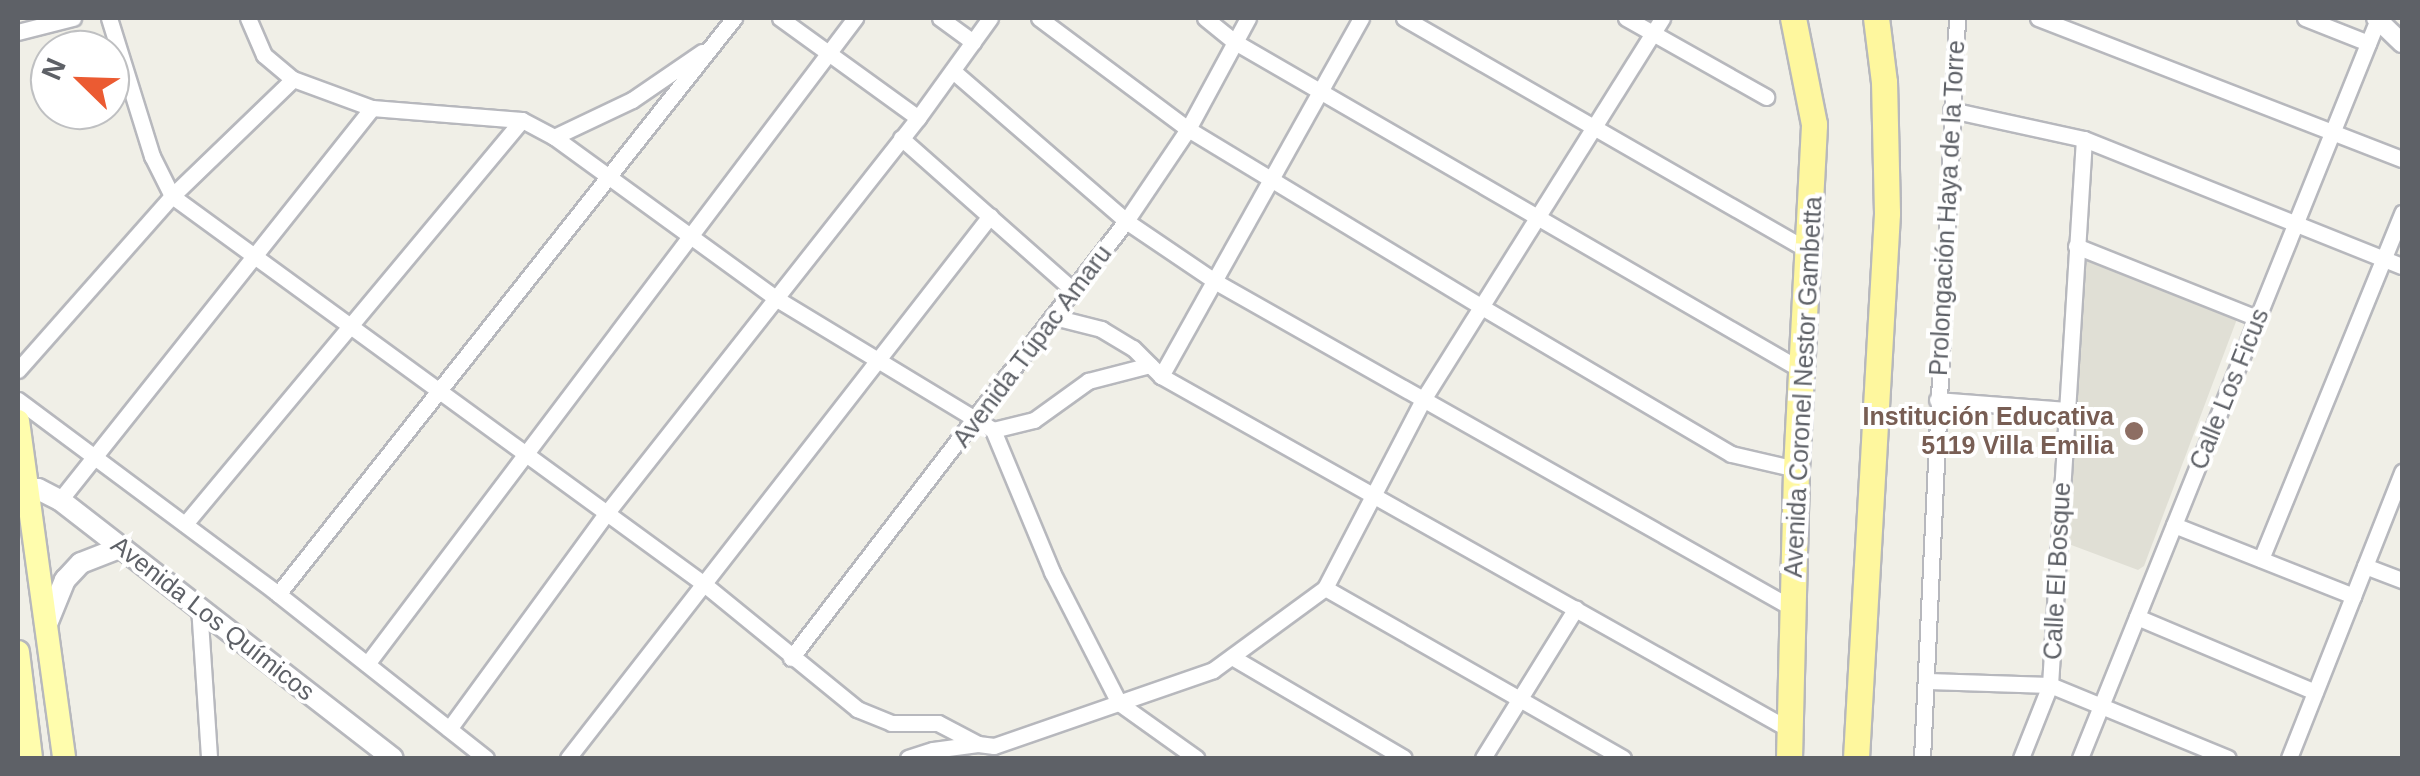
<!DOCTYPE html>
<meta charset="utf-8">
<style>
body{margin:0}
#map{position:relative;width:2420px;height:776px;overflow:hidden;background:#f0efe7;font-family:Arial,sans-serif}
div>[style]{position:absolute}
.education>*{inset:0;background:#e0dfd5}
.roads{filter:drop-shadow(2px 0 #b7b8bd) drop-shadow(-2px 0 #b7b8bd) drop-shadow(0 2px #b7b8bd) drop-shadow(0 -2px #b7b8bd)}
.minor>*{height:15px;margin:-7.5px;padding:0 7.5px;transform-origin:7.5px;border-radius:7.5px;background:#fff}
.tertiary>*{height:18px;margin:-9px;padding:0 9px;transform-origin:9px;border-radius:9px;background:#fff}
.secondary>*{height:20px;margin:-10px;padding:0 10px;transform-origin:10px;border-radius:10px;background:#fff}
.primary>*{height:22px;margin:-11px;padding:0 11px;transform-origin:11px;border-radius:11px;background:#fffdad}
.trunk>*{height:25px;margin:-12.5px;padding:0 12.5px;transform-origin:12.5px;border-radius:12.5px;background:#fef79e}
.dots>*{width:28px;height:28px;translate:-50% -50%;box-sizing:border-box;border:5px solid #fff;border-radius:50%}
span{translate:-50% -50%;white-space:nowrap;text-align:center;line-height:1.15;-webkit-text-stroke:8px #fff;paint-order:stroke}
.street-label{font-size:25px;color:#5e6167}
.education-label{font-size:25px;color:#785e54;font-weight:700}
.right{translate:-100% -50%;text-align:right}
.frame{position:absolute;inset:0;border:20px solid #5e6167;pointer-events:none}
.north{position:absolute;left:30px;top:30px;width:100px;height:100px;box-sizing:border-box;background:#fff;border:2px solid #bfc0c2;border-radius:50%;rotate:293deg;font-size:28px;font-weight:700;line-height:40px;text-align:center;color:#5e6167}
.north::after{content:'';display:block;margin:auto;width:35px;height:45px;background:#eb5b32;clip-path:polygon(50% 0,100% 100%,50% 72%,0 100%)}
</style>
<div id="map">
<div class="education">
<div style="clip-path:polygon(2082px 258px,2237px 319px,2144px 566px,2138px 570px,2066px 543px)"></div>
</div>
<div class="roads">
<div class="minor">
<div style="left:109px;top:18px;width:145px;rotate:72.7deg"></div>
<div style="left:152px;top:156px;width:45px;rotate:63.4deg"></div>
<div style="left:172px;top:196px;width:658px;rotate:36.1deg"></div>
<div style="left:704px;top:584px;width:198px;rotate:39.2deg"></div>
<div style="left:857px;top:709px;width:37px;rotate:22deg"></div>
<div style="left:891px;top:723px;width:47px"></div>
<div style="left:938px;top:723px;width:45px;rotate:27.7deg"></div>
<div style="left:978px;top:744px;width:16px;rotate:7deg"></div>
<div style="left:994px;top:746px;width:232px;rotate:-19.1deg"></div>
<div style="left:1213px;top:670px;width:139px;rotate:-36.2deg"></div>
<div style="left:1325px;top:588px;width:214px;rotate:-62.5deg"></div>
<div style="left:1424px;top:398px;width:448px;rotate:-57.9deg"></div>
<div style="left:248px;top:18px;width:40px;rotate:66.6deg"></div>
<div style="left:264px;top:55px;width:38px;rotate:40deg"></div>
<div style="left:293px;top:79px;width:84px;rotate:20.2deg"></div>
<div style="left:372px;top:108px;width:150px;rotate:4.6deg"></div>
<div style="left:522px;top:120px;width:36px;rotate:28deg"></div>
<div style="left:554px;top:137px;width:276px;rotate:36deg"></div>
<div style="left:777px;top:299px;width:253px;rotate:31.2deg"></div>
<div style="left:993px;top:430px;width:42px;rotate:-13.7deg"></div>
<div style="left:1034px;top:420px;width:67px;rotate:-35.8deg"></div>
<div style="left:1088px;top:381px;width:64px;rotate:-14.5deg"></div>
<div style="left:780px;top:18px;width:170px;rotate:35.9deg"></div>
<div style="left:940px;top:18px;width:41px;rotate:36deg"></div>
<div style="left:1039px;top:18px;width:186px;rotate:36.7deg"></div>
<div style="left:1188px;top:129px;width:341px;rotate:31.2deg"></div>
<div style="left:1480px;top:306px;width:291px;rotate:30.5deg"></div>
<div style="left:1731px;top:454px;width:67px;rotate:13deg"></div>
<div style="left:1205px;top:18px;width:38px;rotate:39deg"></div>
<div style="left:1235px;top:42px;width:656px;rotate:30.08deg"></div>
<div style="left:1404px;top:18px;width:467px;rotate:29.9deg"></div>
<div style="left:1626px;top:18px;width:161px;rotate:29.4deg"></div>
<div style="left:2038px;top:18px;width:390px;rotate:21.2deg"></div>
<div style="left:2305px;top:18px;width:68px;rotate:21.6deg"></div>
<div style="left:18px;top:32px;width:57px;rotate:-14.3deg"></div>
<div style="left:953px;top:71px;width:229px;rotate:40.9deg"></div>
<div style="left:1126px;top:221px;width:109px;rotate:34.1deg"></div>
<div style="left:1216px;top:282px;width:664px;rotate:29.5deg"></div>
<div style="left:1951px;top:110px;width:136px;rotate:12.3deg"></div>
<div style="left:2084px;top:139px;width:342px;rotate:21.8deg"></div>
<div style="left:554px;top:137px;width:86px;rotate:-25.4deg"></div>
<div style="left:632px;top:100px;width:85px;rotate:-34.4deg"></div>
<div style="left:901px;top:138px;width:230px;rotate:41.5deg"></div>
<div style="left:2076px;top:246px;width:195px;rotate:21.7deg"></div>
<div style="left:1054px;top:317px;width:49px;rotate:14.3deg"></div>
<div style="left:1101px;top:329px;width:37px;rotate:31deg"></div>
<div style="left:1133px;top:348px;width:40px;rotate:45deg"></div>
<div style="left:1161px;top:376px;width:724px;rotate:29.36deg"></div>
<div style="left:18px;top:370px;width:232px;rotate:-48.5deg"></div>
<div style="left:172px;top:196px;width:168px;rotate:-44deg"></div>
<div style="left:1161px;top:376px;width:410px;rotate:-60.8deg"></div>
<div style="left:18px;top:400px;width:324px;rotate:36.7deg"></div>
<div style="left:278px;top:594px;width:265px;rotate:38.3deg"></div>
<div style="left:1937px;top:400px;width:129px;rotate:4.4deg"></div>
<div style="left:993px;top:430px;width:154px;rotate:67.4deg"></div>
<div style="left:1052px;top:572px;width:147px;rotate:62.9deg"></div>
<div style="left:1119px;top:703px;width:95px;rotate:35.5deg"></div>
<div style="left:60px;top:500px;width:501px;rotate:-51.48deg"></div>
<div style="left:185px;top:524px;width:526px;rotate:-50.17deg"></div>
<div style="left:2174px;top:525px;width:193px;rotate:21.6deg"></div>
<div style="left:2261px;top:559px;width:374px;rotate:-67.8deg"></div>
<div style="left:2365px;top:566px;width:40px;rotate:21deg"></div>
<div style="left:1325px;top:588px;width:343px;rotate:29.7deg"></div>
<div style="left:278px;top:594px;width:735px;rotate:-51.63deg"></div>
<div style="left:199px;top:606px;width:152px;rotate:86.2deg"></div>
<div style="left:2137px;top:617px;width:193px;rotate:22.8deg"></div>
<div style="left:1232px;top:657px;width:199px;rotate:30.4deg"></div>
<div style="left:791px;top:658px;width:551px;rotate:-52.53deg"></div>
<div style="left:1126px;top:221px;width:111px;rotate:-56deg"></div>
<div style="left:1188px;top:129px;width:126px;rotate:-61.6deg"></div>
<div style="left:367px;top:664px;width:810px;rotate:-52.93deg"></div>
<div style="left:1928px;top:681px;width:122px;rotate:1.9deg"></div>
<div style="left:2050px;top:685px;width:192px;rotate:22.3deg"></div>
<div style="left:449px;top:729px;width:265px;rotate:-53.9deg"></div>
<div style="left:605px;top:515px;width:506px;rotate:-51.75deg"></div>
<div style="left:918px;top:118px;width:123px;rotate:-54.2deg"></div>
<div style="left:568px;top:758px;width:687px;rotate:-52.1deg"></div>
<div style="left:908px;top:758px;width:26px;rotate:-18deg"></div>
<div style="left:933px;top:750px;width:45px;rotate:-7.6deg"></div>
<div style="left:1483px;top:758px;width:176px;rotate:-58.2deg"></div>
<div style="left:1922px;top:758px;width:741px;rotate:-87.29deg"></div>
<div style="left:2021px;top:758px;width:79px;rotate:-68.3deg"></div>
<div style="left:2050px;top:685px;width:547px;rotate:-86.44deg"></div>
<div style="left:2080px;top:758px;width:797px;rotate:-68.04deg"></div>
<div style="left:2289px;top:758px;width:308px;rotate:-68.4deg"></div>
</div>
<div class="tertiary">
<div style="left:2376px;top:18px;width:36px;rotate:44deg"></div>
</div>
<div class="secondary">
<div style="left:29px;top:491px;width:9px;rotate:-13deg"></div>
<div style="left:38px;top:489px;width:25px;rotate:27deg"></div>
<div style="left:60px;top:500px;width:421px;rotate:37.8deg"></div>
<div style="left:47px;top:624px;width:48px;rotate:-67.8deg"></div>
<div style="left:65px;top:580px;width:23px;rotate:-47deg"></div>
<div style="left:81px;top:563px;width:44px;rotate:-21.3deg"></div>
</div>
<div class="primary">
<div style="left:18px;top:421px;width:340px;rotate:82.2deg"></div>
<div style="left:18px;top:652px;width:107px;rotate:83deg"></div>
</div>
<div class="trunk">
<div style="left:1789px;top:758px;width:289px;rotate:-88.6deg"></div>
<div style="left:1796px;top:469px;width:345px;rotate:-87deg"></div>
<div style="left:1814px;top:124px;width:108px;rotate:-101.2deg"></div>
<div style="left:1856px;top:758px;width:546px;rotate:-86.74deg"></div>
<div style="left:1887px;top:213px;width:131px;rotate:-91.3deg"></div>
<div style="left:1884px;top:82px;width:64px;rotate:-97.1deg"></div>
</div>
</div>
<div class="dots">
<div style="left:2134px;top:431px;background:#8d6e63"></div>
</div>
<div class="street-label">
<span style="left:1947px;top:208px;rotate:-87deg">Prolongación Haya de la Torre</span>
<span style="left:1032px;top:346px;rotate:-53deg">Avenida Túpac Amaru</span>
<span style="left:1803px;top:387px;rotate:-87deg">Avenida Coronel Nestor Gambetta</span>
<span style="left:2229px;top:389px;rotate:-68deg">Calle Los Ficus</span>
<span style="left:2057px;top:571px;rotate:-87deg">Calle El Bosque</span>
<span style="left:213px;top:618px;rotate:38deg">Avenida Los Químicos</span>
</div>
<div class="education-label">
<span class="right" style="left:2114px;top:431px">Institución Educativa<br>5119 Villa Emilia</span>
</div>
<div class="frame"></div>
<div class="north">N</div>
</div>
